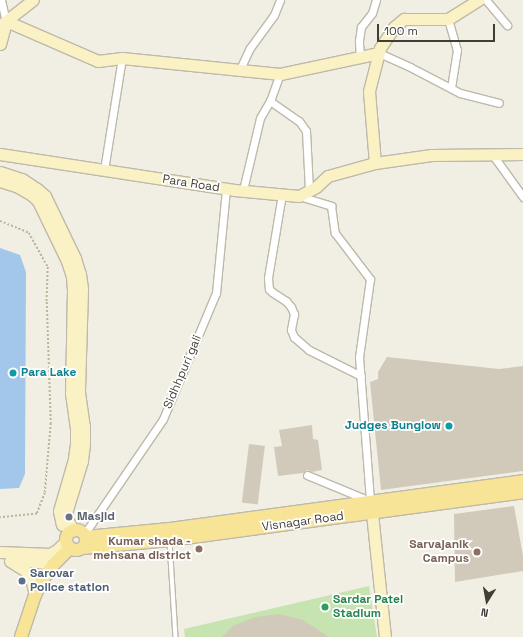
<!DOCTYPE html>
<style>
body{margin:0}
#map{position:relative;width:523px;height:637px;overflow:hidden;background:#f1eee4;font-family:"Space Grotesk",sans-serif}
div>[style]{position:absolute}
.green>*{inset:0;background:#c7e3af}
.water>*{inset:0;background:#a3c7ea}
.building>*{inset:0;background:#d1caba;transform-origin:0 0}
.path>*{height:1.5px;margin-top:-0.75px;transform-origin:0;background:repeating-linear-gradient(90deg,#bcb399 0 2px,transparent 0 4px)}
.roads{filter:drop-shadow(1px 0 #beb9aa) drop-shadow(-1px 0 #beb9aa) drop-shadow(0 1px #beb9aa) drop-shadow(0 -1px #beb9aa)}
.lane>*{height:3.5px;margin:-1.75px;padding:0 1.75px;transform-origin:1.75px;border-radius:1.75px;background:#fff}
.street>*{height:7px;margin:-3.5px;padding:0 3.5px;transform-origin:3.5px;border-radius:3.5px;background:#fff}
.secondary>*{height:11px;margin:-5.5px;padding:0 5.5px;transform-origin:5.5px;border-radius:5.5px;background:#faf2c4}
.primary>*{height:12px;margin:-6px;padding:0 6px;transform-origin:6px;border-radius:6px;background:#f7e497}
.primary>.ring{margin:-6px;padding:0;box-sizing:content-box;background:none;border:12px solid #f7e497;border-radius:50%}
.dots>*{width:11px;height:11px;translate:-50% -50%;box-sizing:border-box;border:2px solid #fff;border-radius:50%}
span{translate:-50% -50%;white-space:nowrap;text-align:center;line-height:1.15;-webkit-text-stroke:3.5px #fff;paint-order:stroke}
.street-label{font-size:12px;color:#423e34}
.culture-label{font-size:12px;color:#0d838f;font-weight:700}
.left{translate:0 -50%;text-align:left}
.right{translate:-100% -50%;text-align:right}
.worship-label{font-size:12px;color:#5b616d;font-weight:700}
.education-label{font-size:12px;color:#785e54;font-weight:700}
.service-label{font-size:12px;color:#4e5e75;font-weight:700}
.leisure-label{font-size:12px;color:#27864d;font-weight:700}
.north{position:absolute;left:467px;top:581px;width:40px;height:40px;-webkit-text-stroke:3px #fff;paint-order:stroke;rotate:191deg;font-size:11px;font-weight:700;line-height:16px;text-align:center;color:#423e34}
.north::after{content:'';display:block;margin:auto;width:14px;height:18px;background:#423e34;clip-path:polygon(50% 0,100% 100%,50% 72%,0 100%)}
.scale{position:absolute;left:377px;top:24px;width:118px;height:18px;box-sizing:border-box;border:2px solid #423e34;border-top:0;padding-left:5px;font-size:12px;line-height:14px;white-space:nowrap;color:#423e34;-webkit-text-stroke:3px #fff;paint-order:stroke}
</style>
<div id="map">
<div class="green">
<div style="clip-path:polygon(369px 586px,377px 637px,185px 637px,184px 629px)"></div>
</div>
<div class="water">
<div style="clip-path:polygon(0 248px,20px 255px,26px 272px,25px 474px,19px 488px,0 489px)"></div>
</div>
<div class="building">
<div style="clip-path:polygon(387px 357px,499px 369px,523px 366px,523px 471px,381px 490px,370px 382px,378px 379px,378px 372px)"></div>
<div style="clip-path:polygon(312px 425px,313px 439px,318px 440px,322px 470px,312px 472px,307px 470px,303px 473px,278px 476px,274px 447px,282px 446px,279px 430px)"></div>
<div style="left:249px;top:444px;width:16px;height:59px;rotate:7deg"></div>
<div style="clip-path:polygon(514px 506px,523px 556px,523px 571px,455px 582px,454px 514px)"></div>
<div style="clip-path:polygon(279px 614px,303px 620px,329px 637px,222px 637px,233px 626px,255px 617px)"></div>
</div>
<div class="path">
<div style="left:0;top:221px;width:31px;rotate:22deg"></div>
<div style="left:29px;top:233px;width:39px;rotate:61deg"></div>
<div style="left:48px;top:267px;width:35px;rotate:92deg"></div>
<div style="left:47px;top:302px;width:121px;rotate:88.1deg"></div>
<div style="left:51px;top:423px;width:70px;rotate:94.9deg"></div>
<div style="left:45px;top:493px;width:22px;rotate:111deg"></div>
<div style="left:37px;top:514px;width:37px;rotate:174deg"></div>
</div>
<div class="roads">
<div class="lane">
<div style="left:170px;top:542px;width:95px;rotate:86.4deg"></div>
</div>
<div class="street">
<div style="left:1px;top:0;width:22px;rotate:77deg"></div>
<div style="left:486px;top:0;width:33px;rotate:50deg"></div>
<div style="left:448px;top:19px;width:32px;rotate:74deg"></div>
<div style="left:457px;top:50px;width:38px;rotate:99deg"></div>
<div style="left:379px;top:53px;width:34px;rotate:24deg"></div>
<div style="left:410px;top:67px;width:56px;rotate:27.5deg"></div>
<div style="left:460px;top:93px;width:40px;rotate:14.4deg"></div>
<div style="left:360px;top:57px;width:16px;rotate:-94deg"></div>
<div style="left:359px;top:41px;width:14px;rotate:-82deg"></div>
<div style="left:361px;top:27px;width:18px;rotate:-52deg"></div>
<div style="left:372px;top:13px;width:14px;rotate:-73deg"></div>
<div style="left:240px;top:69px;width:23px;rotate:-65deg"></div>
<div style="left:250px;top:48px;width:41px;rotate:-54deg"></div>
<div style="left:274px;top:15px;width:16px;rotate:-68deg"></div>
<div style="left:270px;top:101px;width:35px;rotate:35deg"></div>
<div style="left:299px;top:121px;width:12px;rotate:55deg"></div>
<div style="left:306px;top:131px;width:60px;rotate:87.1deg"></div>
<div style="left:492px;top:154px;width:53px;rotate:54.2deg"></div>
<div style="left:104px;top:170px;width:113px;rotate:-80.9deg"></div>
<div style="left:243px;top:190px;width:74px;rotate:-76.7deg"></div>
<div style="left:260px;top:118px;width:20px;rotate:-60deg"></div>
<div style="left:270px;top:101px;width:29px;rotate:-70deg"></div>
<div style="left:282px;top:194px;width:85px;rotate:99.5deg"></div>
<div style="left:268px;top:278px;width:11px;rotate:85deg"></div>
<div style="left:269px;top:289px;width:4px;rotate:45deg"></div>
<div style="left:272px;top:292px;width:17px;rotate:33deg"></div>
<div style="left:286px;top:301px;width:8px;rotate:50deg"></div>
<div style="left:291px;top:307px;width:8px;rotate:67deg"></div>
<div style="left:294px;top:314px;width:16px;rotate:101deg"></div>
<div style="left:291px;top:330px;width:8px;rotate:67deg"></div>
<div style="left:294px;top:337px;width:20px;rotate:41deg"></div>
<div style="left:309px;top:350px;width:58px;rotate:26.6deg"></div>
<div style="left:299px;top:196px;width:34px;rotate:17deg"></div>
<div style="left:331px;top:206px;width:27px;rotate:82deg"></div>
<div style="left:335px;top:233px;width:58px;rotate:52.7deg"></div>
<div style="left:370px;top:279px;width:79px;rotate:98deg"></div>
<div style="left:359px;top:357px;width:144px;rotate:85.6deg"></div>
<div style="left:370px;top:501px;width:68px;rotate:-157.6deg"></div>
<div style="left:85px;top:533px;width:138px;rotate:-55.6deg"></div>
<div style="left:163px;top:419px;width:137px;rotate:-67.2deg"></div>
<div style="left:216px;top:293px;width:104px;rotate:-84.5deg"></div>
</div>
<div class="secondary">
<div style="left:2px;top:24px;width:39px;rotate:-38deg"></div>
<div style="left:0;top:44px;width:24px;rotate:-75deg"></div>
<div style="left:6px;top:21px;width:100px;rotate:23.5deg"></div>
<div style="left:98px;top:61px;width:24px;rotate:-7deg"></div>
<div style="left:122px;top:58px;width:159px;rotate:5.8deg"></div>
<div style="left:280px;top:74px;width:101px;rotate:-12deg"></div>
<div style="left:0;top:154px;width:237px;rotate:8.7deg"></div>
<div style="left:234px;top:190px;width:65px;rotate:5.3deg"></div>
<div style="left:299px;top:196px;width:19px;rotate:-28deg"></div>
<div style="left:316px;top:187px;width:16px;rotate:-43deg"></div>
<div style="left:328px;top:176px;width:49px;rotate:-15.5deg"></div>
<div style="left:375px;top:163px;width:57px;rotate:-8.1deg"></div>
<div style="left:431px;top:155px;width:92px;rotate:-0.6deg"></div>
<div style="left:375px;top:163px;width:72px;rotate:-94.8deg"></div>
<div style="left:369px;top:91px;width:44px;rotate:-75.7deg"></div>
<div style="left:380px;top:48px;width:25px;rotate:-56deg"></div>
<div style="left:394px;top:27px;width:13px;rotate:-39deg"></div>
<div style="left:404px;top:19px;width:44px"></div>
<div style="left:448px;top:19px;width:36px;rotate:-32deg"></div>
<div style="left:0;top:172px;width:23px;rotate:18deg"></div>
<div style="left:22px;top:179px;width:18px;rotate:34deg"></div>
<div style="left:37px;top:189px;width:11px;rotate:41deg"></div>
<div style="left:45px;top:196px;width:69px;rotate:64.2deg"></div>
<div style="left:75px;top:258px;width:17px;rotate:73deg"></div>
<div style="left:80px;top:274px;width:15px;rotate:82deg"></div>
<div style="left:82px;top:289px;width:103px;rotate:91.7deg"></div>
<div style="left:79px;top:392px;width:34px;rotate:82deg"></div>
<div style="left:84px;top:426px;width:18px;rotate:90deg"></div>
<div style="left:84px;top:444px;width:17px;rotate:97deg"></div>
<div style="left:82px;top:461px;width:54px;rotate:107.1deg"></div>
<div style="left:66px;top:513px;width:6px;rotate:81deg"></div>
<div style="left:67px;top:519px;width:13px;rotate:61deg"></div>
<div style="left:0;top:181px;width:19px;rotate:18deg"></div>
<div style="left:18px;top:187px;width:16px;rotate:30deg"></div>
<div style="left:32px;top:195px;width:8px;rotate:45deg"></div>
<div style="left:38px;top:201px;width:67px;rotate:64.2deg"></div>
<div style="left:67px;top:261px;width:16px;rotate:72deg"></div>
<div style="left:72px;top:276px;width:14px;rotate:86deg"></div>
<div style="left:73px;top:290px;width:103px;rotate:91.1deg"></div>
<div style="left:71px;top:393px;width:34px;rotate:82deg"></div>
<div style="left:76px;top:427px;width:17px;rotate:90deg"></div>
<div style="left:76px;top:444px;width:15px;rotate:98deg"></div>
<div style="left:74px;top:459px;width:54px;rotate:106.1deg"></div>
<div style="left:59px;top:511px;width:14px;rotate:78deg"></div>
<div style="left:371px;top:504px;width:134px;rotate:84deg"></div>
<div style="left:0;top:552px;width:50px;rotate:2.3deg"></div>
<div style="left:50px;top:554px;width:8px;rotate:-30deg"></div>
<div style="left:57px;top:550px;width:13px;rotate:-45deg"></div>
<div style="left:13px;top:559px;width:41px;rotate:7deg"></div>
<div style="left:10px;top:561px;width:19px;rotate:32deg"></div>
<div style="left:26px;top:571px;width:9px;rotate:54deg"></div>
<div style="left:31px;top:578px;width:17px;rotate:77deg"></div>
</div>
<div class="primary">
<div class="ring" style="left:66px;top:530px;width:8px;height:8px"></div>
<div style="left:86px;top:537px;width:84px;rotate:-5.4deg"></div>
<div style="left:170px;top:529px;width:356px;rotate:-7.7deg"></div>
<div style="left:83px;top:548px;width:87px;rotate:-5.3deg"></div>
<div style="left:170px;top:540px;width:356px;rotate:-7.7deg"></div>
<div style="left:21px;top:637px;width:44px;rotate:-71.6deg"></div>
<div style="left:35px;top:595px;width:18px;rotate:-63deg"></div>
<div style="left:43px;top:579px;width:19px;rotate:-54deg"></div>
<div style="left:54px;top:564px;width:23px;rotate:-45deg"></div>
</div>
</div>
<div class="dots">
<div style="left:13px;top:373px;background:#0f9aa8"></div>
<div style="left:449px;top:426px;background:#0f9aa8"></div>
<div style="left:69px;top:517px;background:#6b7280"></div>
<div style="left:199px;top:549px;background:#8d6e63"></div>
<div style="left:477px;top:552px;background:#8d6e63"></div>
<div style="left:22px;top:581px;background:#5c6f8a"></div>
<div style="left:325px;top:607px;background:#2e9e5b"></div>
</div>
<div class="street-label">
<span style="left:191px;top:184px;rotate:9deg">Para Road</span>
<span style="left:183px;top:372px;rotate:-67deg">Sidhhpuri gali</span>
<span style="left:303px;top:522px;rotate:-8deg">Visnagar Road</span>
</div>
<div class="culture-label">
<span class="left" style="left:21px;top:373px">Para Lake</span>
<span class="right" style="left:441px;top:426px">Judges Bunglow</span>
</div>
<div class="worship-label">
<span class="left" style="left:77px;top:517px">Masjid</span>
</div>
<div class="education-label">
<span class="right" style="left:191px;top:549px">Kumar shada -<br>mehsana district</span>
<span class="right" style="left:469px;top:552px">Sarvajanik<br>Campus</span>
</div>
<div class="service-label">
<span class="left" style="left:30px;top:581px">Sarovar<br>Police station</span>
</div>
<div class="leisure-label">
<span class="left" style="left:333px;top:607px">Sardar Patel<br>Stadium</span>
</div>
<div class="north">N</div>
<div class="scale">100 m</div>
</div>
